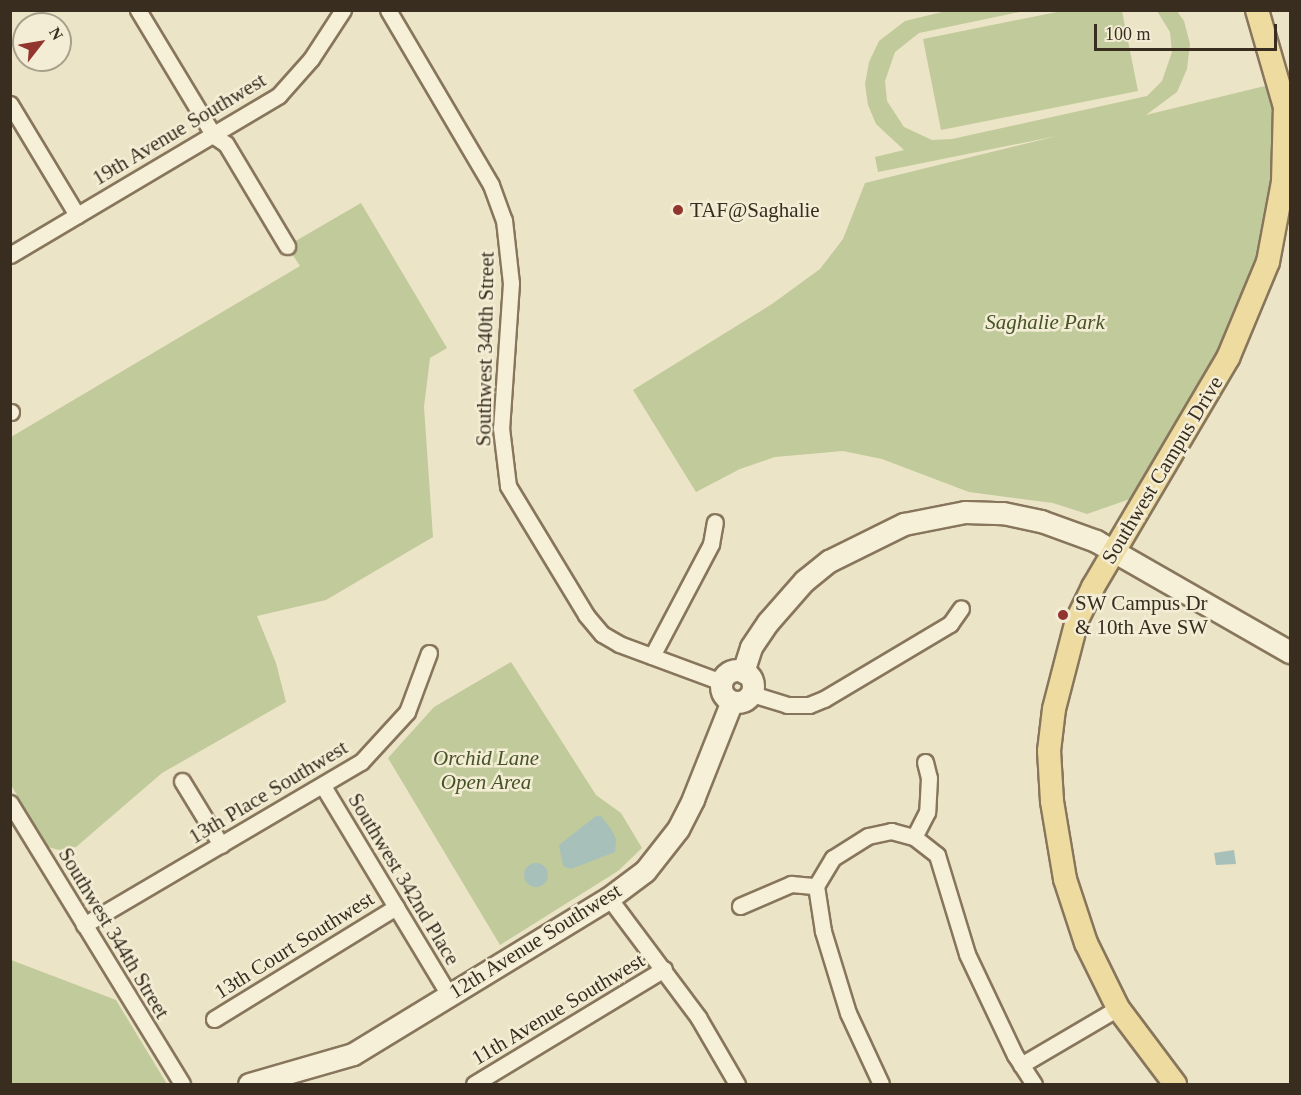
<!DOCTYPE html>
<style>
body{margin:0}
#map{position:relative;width:1301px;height:1095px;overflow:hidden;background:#ece4c6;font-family:"Times New Roman",serif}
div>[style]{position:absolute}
.green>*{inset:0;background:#c1ca9a}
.water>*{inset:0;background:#a7c0ba}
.round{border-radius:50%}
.roads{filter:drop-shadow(2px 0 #87765c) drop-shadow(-2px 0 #87765c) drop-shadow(0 2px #87765c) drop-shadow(0 -2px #87765c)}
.street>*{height:15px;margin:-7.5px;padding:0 7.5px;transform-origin:7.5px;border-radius:7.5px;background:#f7f0d9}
.secondary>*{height:21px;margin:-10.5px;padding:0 10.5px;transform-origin:10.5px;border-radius:10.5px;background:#f7f0d9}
.secondary>.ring{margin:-10.5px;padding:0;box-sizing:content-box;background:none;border:21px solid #f7f0d9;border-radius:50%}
.primary>*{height:22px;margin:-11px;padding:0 11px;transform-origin:11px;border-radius:11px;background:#eedba0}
.dots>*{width:16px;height:16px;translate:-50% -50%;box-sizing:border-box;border:3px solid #f4edd5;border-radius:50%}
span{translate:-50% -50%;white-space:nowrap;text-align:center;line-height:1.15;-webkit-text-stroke:5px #f4edd5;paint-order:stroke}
.street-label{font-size:21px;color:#382d1f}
.poi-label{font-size:21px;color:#382d1f}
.left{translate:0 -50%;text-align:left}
.park-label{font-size:21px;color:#455327;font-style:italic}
.frame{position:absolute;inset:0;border:12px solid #382d1f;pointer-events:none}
.north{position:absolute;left:12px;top:12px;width:60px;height:60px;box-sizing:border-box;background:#f4edd5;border:2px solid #a9a08c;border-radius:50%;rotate:59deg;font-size:16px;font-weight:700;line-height:24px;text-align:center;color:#382d1f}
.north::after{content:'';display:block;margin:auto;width:21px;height:27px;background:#93352f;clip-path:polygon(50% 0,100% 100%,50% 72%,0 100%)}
.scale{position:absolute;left:1094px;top:24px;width:183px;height:27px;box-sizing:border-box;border:3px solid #382d1f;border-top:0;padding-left:8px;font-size:18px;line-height:21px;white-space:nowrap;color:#382d1f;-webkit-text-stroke:4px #f4edd5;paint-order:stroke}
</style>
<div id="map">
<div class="green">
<div style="clip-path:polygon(1067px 10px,1122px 11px,1138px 91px,941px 130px,923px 39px)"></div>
<div style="clip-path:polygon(946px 11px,1024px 11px,919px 33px,895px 52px,885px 81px,887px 101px,904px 127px,932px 140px,952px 139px,1147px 96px,1162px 81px,1172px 52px,1170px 32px,1157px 11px,1177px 11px,1184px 21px,1190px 44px,1187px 69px,1177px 92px,1146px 115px,1281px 82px,1268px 262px,1150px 492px,1087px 514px,1053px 503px,969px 492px,882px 459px,843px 451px,775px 457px,740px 469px,696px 492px,633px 390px,772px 304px,820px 269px,843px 239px,865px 183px,1057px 136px,878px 172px,875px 157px,904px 150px,876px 124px,868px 105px,865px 84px,869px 62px,879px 41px,905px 21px)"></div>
<div style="clip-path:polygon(361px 203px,447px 348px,430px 358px,424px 407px,433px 537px,326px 600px,257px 616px,276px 663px,286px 702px,162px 773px,76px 847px,59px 850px,48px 847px,11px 785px,11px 437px,300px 266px,287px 246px)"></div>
<div style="clip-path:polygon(511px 662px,596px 795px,621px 813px,642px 848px,618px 871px,500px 945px,388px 758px,434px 707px)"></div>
<div style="clip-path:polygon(11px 960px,116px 1000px,167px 1084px,11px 1084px)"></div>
</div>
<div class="water">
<div style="clip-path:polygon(596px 816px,601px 816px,611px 829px,616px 839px,615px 852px,571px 869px,563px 866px,559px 845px)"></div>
<div style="clip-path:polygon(1234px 850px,1236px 864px,1216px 865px,1214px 853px)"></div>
<div class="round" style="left:524px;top:863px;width:24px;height:24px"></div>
</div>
<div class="roads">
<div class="street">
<div style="left:138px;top:10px;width:147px;rotate:58.9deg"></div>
<div style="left:214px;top:136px;width:14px;rotate:34deg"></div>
<div style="left:226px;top:144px;width:119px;rotate:59.1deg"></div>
<div style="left:388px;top:10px;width:203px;rotate:59.5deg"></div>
<div style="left:491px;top:185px;width:37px;rotate:70deg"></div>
<div style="left:504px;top:220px;width:63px;rotate:83.7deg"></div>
<div style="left:511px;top:283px;width:145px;rotate:93.9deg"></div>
<div style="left:501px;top:428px;width:58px;rotate:83.1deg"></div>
<div style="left:508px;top:486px;width:151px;rotate:58.8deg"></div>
<div style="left:586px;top:615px;width:25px;rotate:50deg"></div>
<div style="left:602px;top:634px;width:20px;rotate:30deg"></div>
<div style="left:619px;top:644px;width:110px;rotate:20.3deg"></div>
<div style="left:10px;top:104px;width:130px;rotate:58.9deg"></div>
<div style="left:10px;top:255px;width:313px;rotate:-30.7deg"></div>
<div style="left:279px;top:95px;width:48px;rotate:-48.4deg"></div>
<div style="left:311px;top:59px;width:59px;rotate:-56.9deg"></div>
<div style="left:10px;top:412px;width:1px"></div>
<div style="left:652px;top:656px;width:127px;rotate:-62.2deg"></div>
<div style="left:711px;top:544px;width:22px;rotate:-80deg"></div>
<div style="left:752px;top:694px;width:37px;rotate:17deg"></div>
<div style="left:787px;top:705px;width:22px"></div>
<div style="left:809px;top:705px;width:16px;rotate:-22deg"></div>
<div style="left:824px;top:699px;width:147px;rotate:-30.8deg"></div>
<div style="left:950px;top:624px;width:19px;rotate:-55deg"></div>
<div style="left:925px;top:762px;width:16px;rotate:76deg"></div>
<div style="left:929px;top:778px;width:34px;rotate:93deg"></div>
<div style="left:927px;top:812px;width:28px;rotate:117deg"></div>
<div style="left:914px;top:837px;width:29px;rotate:38deg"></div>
<div style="left:937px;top:855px;width:103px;rotate:73.1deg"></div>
<div style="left:967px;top:954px;width:112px;rotate:64.6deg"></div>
<div style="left:1015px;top:1055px;width:35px;rotate:57deg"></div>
<div style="left:182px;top:781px;width:75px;rotate:58.6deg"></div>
<div style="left:323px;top:786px;width:244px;rotate:58.9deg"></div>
<div style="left:10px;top:803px;width:329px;rotate:58.5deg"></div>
<div style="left:609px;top:898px;width:149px;rotate:53.2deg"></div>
<div style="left:698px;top:1017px;width:78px;rotate:59.8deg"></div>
<div style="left:740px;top:906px;width:56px;rotate:-23.3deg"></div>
<div style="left:791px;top:884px;width:25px;rotate:5deg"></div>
<div style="left:84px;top:925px;width:321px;rotate:-30.5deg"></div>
<div style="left:361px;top:762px;width:68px;rotate:-47.4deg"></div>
<div style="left:407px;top:712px;width:63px;rotate:-69.6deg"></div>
<div style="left:214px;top:1019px;width:214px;rotate:-31.6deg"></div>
<div style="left:1021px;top:1065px;width:113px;rotate:-30.4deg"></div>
<div style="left:474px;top:1084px;width:222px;rotate:-31.2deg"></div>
<div style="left:881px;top:1084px;width:78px;rotate:-114.9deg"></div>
<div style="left:848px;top:1013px;width:86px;rotate:-107deg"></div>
<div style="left:823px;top:931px;width:46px;rotate:-98.8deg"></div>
<div style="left:816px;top:886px;width:33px;rotate:-59deg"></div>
<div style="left:833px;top:858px;width:41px;rotate:-32.2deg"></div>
<div style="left:868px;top:836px;width:24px;rotate:-12deg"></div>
<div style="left:891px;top:831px;width:24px;rotate:15deg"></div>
</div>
<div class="secondary">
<div class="ring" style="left:721px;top:670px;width:11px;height:11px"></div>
<div style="left:743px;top:672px;width:26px;rotate:-72deg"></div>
<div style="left:751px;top:647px;width:30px;rotate:-56deg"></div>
<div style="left:768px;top:622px;width:55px;rotate:-48.7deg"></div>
<div style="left:804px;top:581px;width:32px;rotate:-39deg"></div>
<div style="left:829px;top:561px;width:84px;rotate:-26.3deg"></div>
<div style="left:904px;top:524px;width:62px;rotate:-11.1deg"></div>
<div style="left:965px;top:512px;width:38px;rotate:2deg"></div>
<div style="left:1003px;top:513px;width:39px;rotate:12deg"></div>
<div style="left:1041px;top:521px;width:59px;rotate:20deg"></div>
<div style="left:1096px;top:541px;width:224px;rotate:29.8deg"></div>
<div style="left:249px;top:1084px;width:108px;rotate:-16.1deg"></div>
<div style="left:353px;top:1054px;width:300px;rotate:-31.4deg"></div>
<div style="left:609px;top:898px;width:45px;rotate:-36.9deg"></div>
<div style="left:645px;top:871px;width:53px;rotate:-51.8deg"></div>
<div style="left:678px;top:829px;width:34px;rotate:-63deg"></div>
<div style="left:693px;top:799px;width:105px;rotate:-68.3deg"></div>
</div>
<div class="primary">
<div style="left:1175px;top:1084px;width:95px;rotate:-126.9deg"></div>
<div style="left:1118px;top:1008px;width:72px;rotate:-116.2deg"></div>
<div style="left:1086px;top:943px;width:67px;rotate:-108.2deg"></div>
<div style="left:1065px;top:879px;width:79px;rotate:-99.5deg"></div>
<div style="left:1052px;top:801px;width:50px;rotate:-93.4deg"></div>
<div style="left:1049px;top:751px;width:42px;rotate:-83.2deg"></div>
<div style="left:1054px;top:709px;width:92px;rotate:-75.5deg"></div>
<div style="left:1077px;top:620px;width:37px;rotate:-64deg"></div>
<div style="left:1093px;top:587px;width:266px;rotate:-59.5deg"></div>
<div style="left:1228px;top:358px;width:104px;rotate:-67.4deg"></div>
<div style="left:1268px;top:262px;width:81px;rotate:-79.4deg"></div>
<div style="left:1283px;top:182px;width:75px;rotate:-88.5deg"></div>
<div style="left:1285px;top:107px;width:101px;rotate:-106.1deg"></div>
</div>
</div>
<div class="dots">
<div style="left:678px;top:210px;background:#93352f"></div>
<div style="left:1063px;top:615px;background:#93352f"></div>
</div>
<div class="street-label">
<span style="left:179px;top:129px;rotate:-31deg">19th Avenue Southwest</span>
<span style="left:485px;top:349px;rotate:-89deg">Southwest 340th Street</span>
<span style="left:1162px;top:470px;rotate:-59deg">Southwest Campus Drive</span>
<span style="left:268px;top:792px;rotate:-31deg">13th Place Southwest</span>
<span style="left:404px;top:879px;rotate:59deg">Southwest 342nd Place</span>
<span style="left:114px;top:933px;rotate:59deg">Southwest 344th Street</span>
<span style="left:535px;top:941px;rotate:-32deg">12th Avenue Southwest</span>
<span style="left:294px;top:945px;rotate:-32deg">13th Court Southwest</span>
<span style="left:558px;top:1009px;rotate:-31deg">11th Avenue Southwest</span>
</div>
<div class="poi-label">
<span class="left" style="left:690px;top:210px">TAF@Saghalie</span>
<span class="left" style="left:1075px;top:615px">SW Campus Dr<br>&amp; 10th Ave SW</span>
</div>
<div class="park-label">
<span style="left:1045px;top:322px">Saghalie Park</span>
<span style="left:486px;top:770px">Orchid Lane<br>Open Area</span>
</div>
<div class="frame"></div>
<div class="north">N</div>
<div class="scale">100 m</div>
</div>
